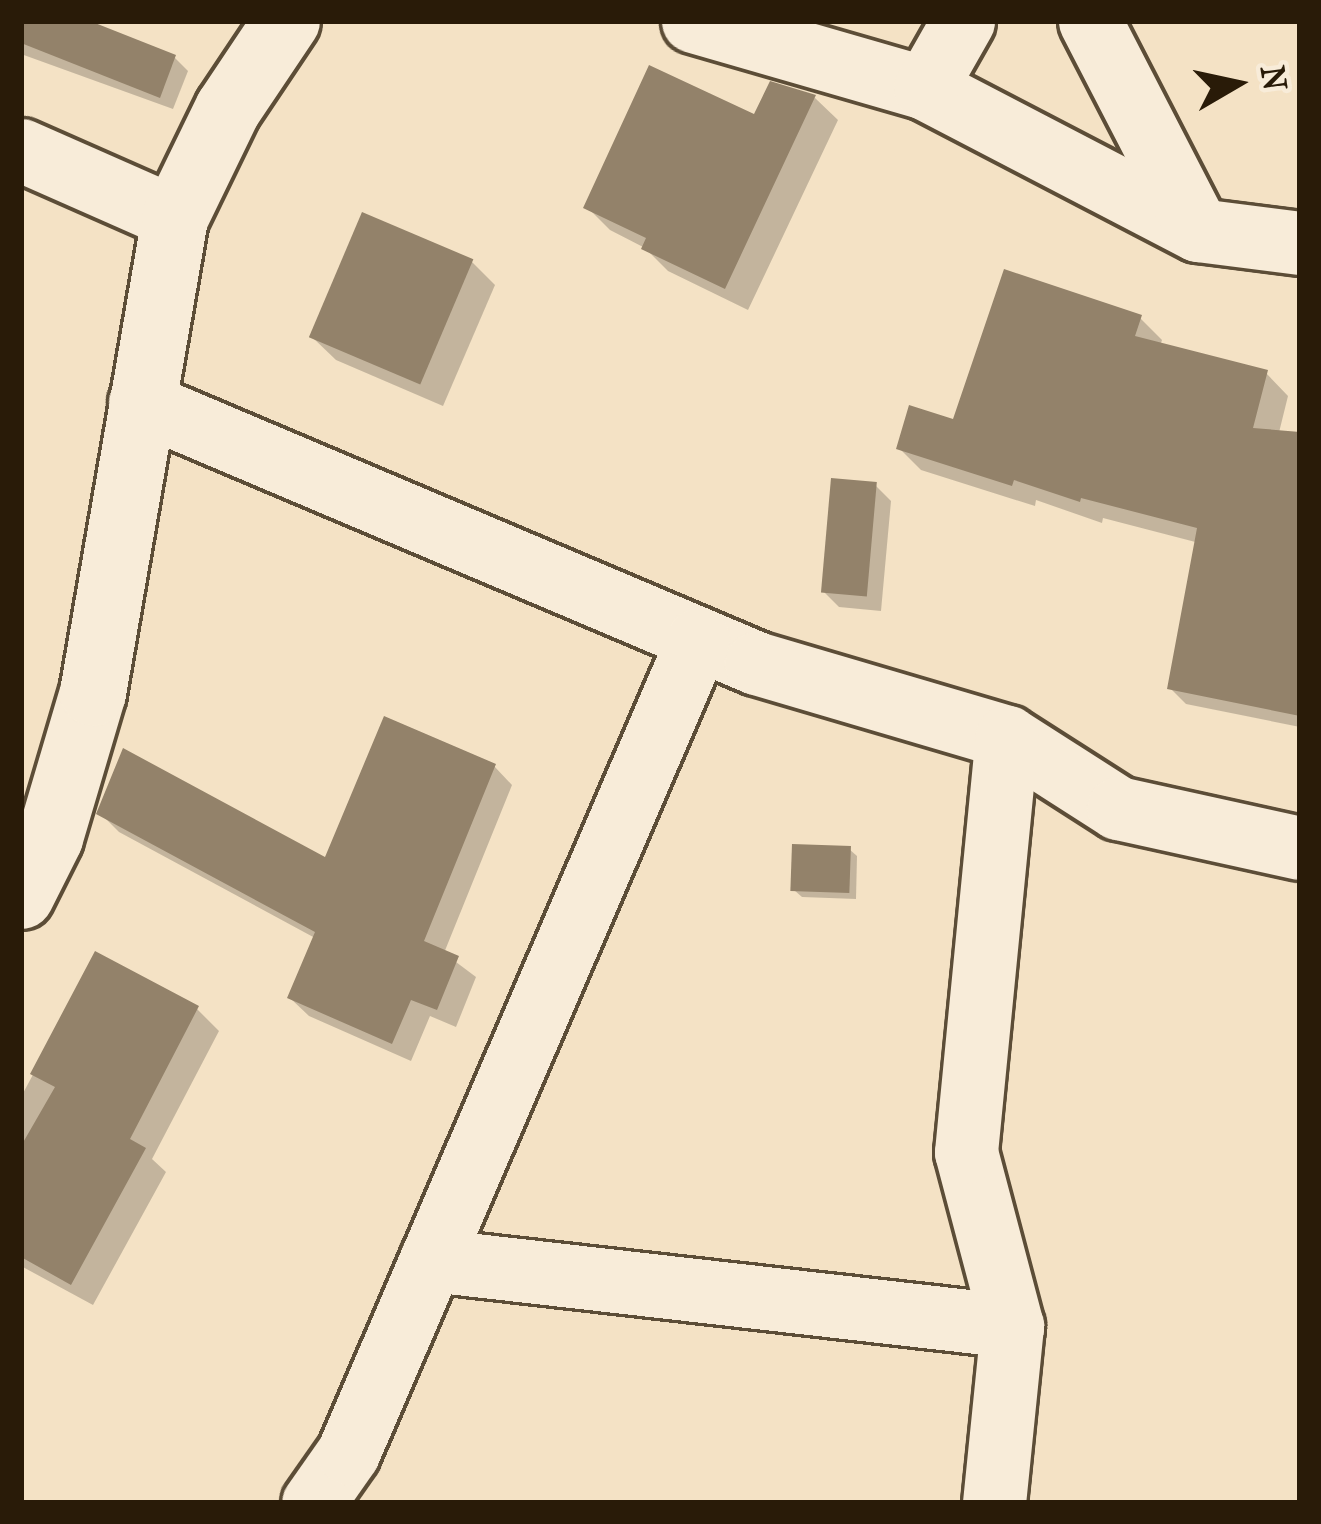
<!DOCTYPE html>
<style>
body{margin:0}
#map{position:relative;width:1321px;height:1524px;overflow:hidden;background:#f4e2c5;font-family:"IM FELL French Canon",serif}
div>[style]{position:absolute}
.shadow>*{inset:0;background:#0003}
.building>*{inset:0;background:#93826a;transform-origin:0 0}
.roads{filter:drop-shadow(3px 0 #5c4d37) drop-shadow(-3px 0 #5c4d37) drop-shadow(0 3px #5c4d37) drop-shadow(0 -3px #5c4d37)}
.street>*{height:63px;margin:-31.5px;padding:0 31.5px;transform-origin:31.5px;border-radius:31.5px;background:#f8ecd9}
.secondary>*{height:66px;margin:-33px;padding:0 33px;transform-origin:33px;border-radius:33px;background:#f8ecd9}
span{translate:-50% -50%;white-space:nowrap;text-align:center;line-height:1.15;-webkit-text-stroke:9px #f8ecd9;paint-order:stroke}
.frame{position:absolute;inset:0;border:24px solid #291b08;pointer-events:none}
.north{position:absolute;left:1177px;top:24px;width:120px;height:120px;-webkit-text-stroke:9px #f8ecd9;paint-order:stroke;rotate:81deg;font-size:33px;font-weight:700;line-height:48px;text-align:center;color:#291b08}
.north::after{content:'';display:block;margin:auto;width:42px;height:54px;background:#291b08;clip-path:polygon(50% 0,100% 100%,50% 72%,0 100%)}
</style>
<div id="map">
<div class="shadow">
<div style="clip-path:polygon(21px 21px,82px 21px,175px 58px,188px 71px,173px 109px,21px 54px)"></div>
<div style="clip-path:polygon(815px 98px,838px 120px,748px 310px,668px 271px,645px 248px,610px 230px,587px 207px,755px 118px)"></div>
<div style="clip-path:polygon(472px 262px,495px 285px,443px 406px,336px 360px,312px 337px)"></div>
<div style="clip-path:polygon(1140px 318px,1162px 340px,1160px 346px,1266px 373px,1288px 396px,1248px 558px,1300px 566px,1300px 727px,1186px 704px,1170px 688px,1230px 551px,1103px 518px,1102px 523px,1036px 500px,1035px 506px,921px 470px,899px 448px,955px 423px)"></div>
<div style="clip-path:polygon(875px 485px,891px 501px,881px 611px,839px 607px,823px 591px)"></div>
<div style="clip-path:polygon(494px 766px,512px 785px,444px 953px,476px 977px,456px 1027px,430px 1016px,411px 1061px,309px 1016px,290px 998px,315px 938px,119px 832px,100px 813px,327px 861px)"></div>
<div style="clip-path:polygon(849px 849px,857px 856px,856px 899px,802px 897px,794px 890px)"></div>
<div style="clip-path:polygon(97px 955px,197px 1009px,219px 1031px,152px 1159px,166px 1172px,93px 1305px,21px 1266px,21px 1097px)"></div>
</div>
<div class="building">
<div style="clip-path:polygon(21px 21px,90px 21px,176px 55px,160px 98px,21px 43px)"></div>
<div style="clip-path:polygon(649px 65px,754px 114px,770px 81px,816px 95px,725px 289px,641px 249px,646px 238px,583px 208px)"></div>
<div style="left:362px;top:212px;width:121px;height:136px;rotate:23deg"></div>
<div style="clip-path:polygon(1004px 269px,1142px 315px,1135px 336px,1268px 370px,1253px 428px,1300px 432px,1300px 716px,1167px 689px,1197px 528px,1081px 498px,1080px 502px,1014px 480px,1012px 486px,896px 449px,909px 405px,953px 419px)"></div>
<div style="left:831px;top:478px;width:46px;height:115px;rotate:5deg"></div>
<div style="clip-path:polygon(384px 716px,496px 764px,424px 941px,459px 956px,437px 1010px,411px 1000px,392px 1044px,287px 998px,315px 932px,96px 814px,123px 748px,325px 857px)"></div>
<div style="left:792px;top:844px;width:59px;height:47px;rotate:2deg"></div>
<div style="clip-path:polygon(95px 951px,199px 1006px,130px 1139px,146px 1148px,71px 1285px,21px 1257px,21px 1146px,55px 1087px,30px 1074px)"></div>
</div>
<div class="roads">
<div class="street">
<div style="left:693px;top:21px;width:241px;rotate:16.1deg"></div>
<div style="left:925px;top:88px;width:308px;rotate:27.5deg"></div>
<div style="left:1198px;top:230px;width:103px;rotate:7.3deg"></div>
<div style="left:1090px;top:21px;width:235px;rotate:62.7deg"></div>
<div style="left:925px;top:88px;width:77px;rotate:-60.4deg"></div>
<div style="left:21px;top:150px;width:168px;rotate:23.8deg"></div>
<div style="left:140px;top:402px;width:669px;rotate:22.96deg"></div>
<div style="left:756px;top:663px;width:262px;rotate:16.4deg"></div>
<div style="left:1007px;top:737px;width:132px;rotate:32.6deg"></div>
<div style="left:1118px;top:808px;width:186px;rotate:12.4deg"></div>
<div style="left:431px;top:1260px;width:585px;rotate:6.48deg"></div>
<div style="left:313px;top:1503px;width:61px;rotate:-55deg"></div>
<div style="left:348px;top:1453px;width:886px;rotate:-66.73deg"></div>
<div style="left:994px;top:1503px;width:178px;rotate:-84.2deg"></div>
<div style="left:1012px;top:1326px;width:180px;rotate:-104.8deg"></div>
<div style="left:966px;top:1152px;width:417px;rotate:-84.4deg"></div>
</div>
<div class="secondary">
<div style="left:21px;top:896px;width:65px;rotate:-63.4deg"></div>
<div style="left:50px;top:838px;width:151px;rotate:-73.5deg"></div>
<div style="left:93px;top:693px;width:482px;rotate:-80.2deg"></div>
<div style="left:175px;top:218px;width:121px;rotate:-64.1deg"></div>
<div style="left:228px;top:109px;width:106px;rotate:-56.2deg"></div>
</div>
</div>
<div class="frame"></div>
<div class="north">N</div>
</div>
